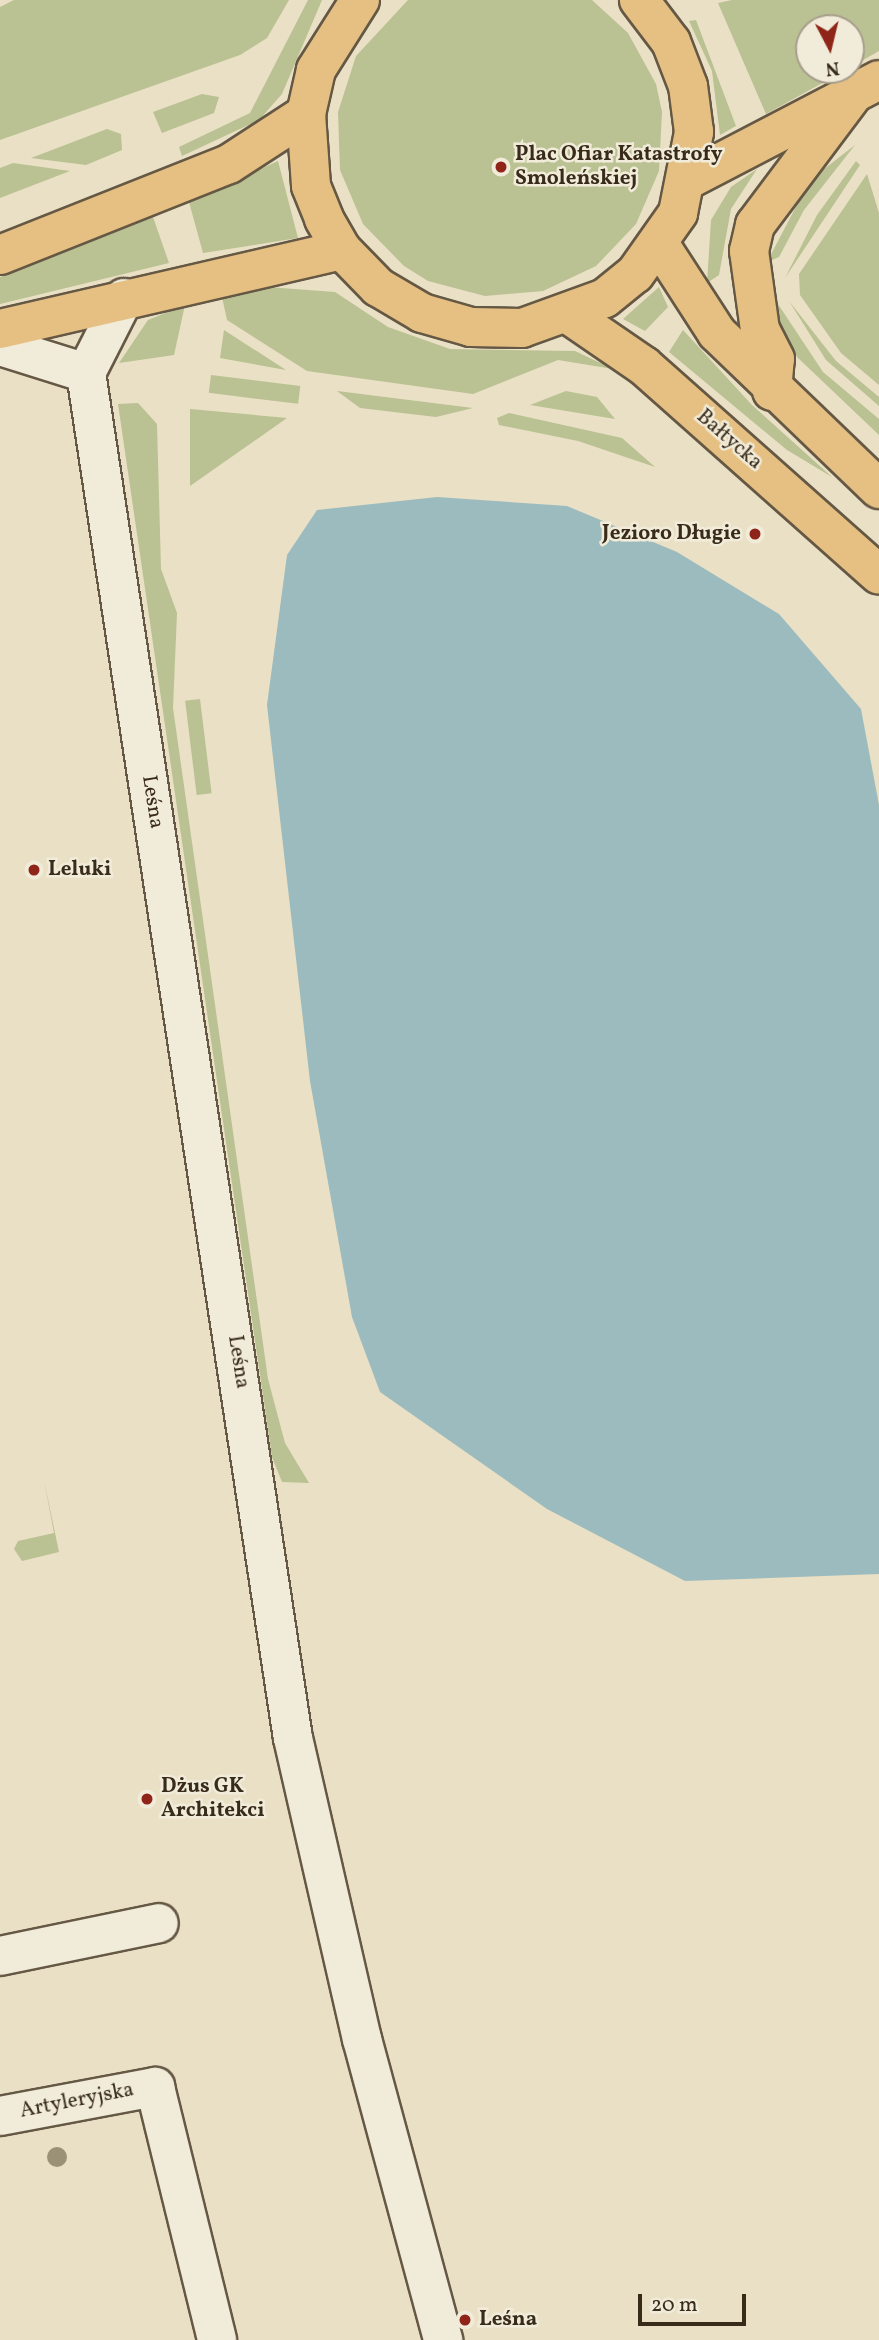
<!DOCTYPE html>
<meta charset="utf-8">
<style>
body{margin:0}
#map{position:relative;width:879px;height:2340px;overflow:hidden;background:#eae0c5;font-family:Vollkorn,serif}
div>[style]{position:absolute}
.green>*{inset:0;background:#bac192;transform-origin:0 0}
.water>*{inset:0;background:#9cbbbe}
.roads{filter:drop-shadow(2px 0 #655844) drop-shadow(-2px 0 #655844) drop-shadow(0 2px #655844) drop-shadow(0 -2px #655844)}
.minor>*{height:38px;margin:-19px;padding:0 19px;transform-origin:19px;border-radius:19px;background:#f1ebd9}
.major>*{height:38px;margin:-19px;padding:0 19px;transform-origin:19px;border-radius:19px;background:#e5c082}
.trees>*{width:20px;height:20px;margin:-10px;border-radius:50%;background:#9a9177}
.dots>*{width:19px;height:19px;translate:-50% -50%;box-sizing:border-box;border:4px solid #f1ebd9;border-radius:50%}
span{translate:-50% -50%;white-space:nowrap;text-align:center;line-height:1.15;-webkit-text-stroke:5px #f1ebd9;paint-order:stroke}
.poi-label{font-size:21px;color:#392b19;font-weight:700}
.left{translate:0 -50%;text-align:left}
.right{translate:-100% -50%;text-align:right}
.street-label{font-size:21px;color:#392b19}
.north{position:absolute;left:795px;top:14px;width:70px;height:70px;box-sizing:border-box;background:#f1ebd9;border:2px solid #a79e8c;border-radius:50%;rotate:173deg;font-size:19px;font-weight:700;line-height:28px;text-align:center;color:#392b19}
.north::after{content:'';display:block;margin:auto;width:24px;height:32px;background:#8f2418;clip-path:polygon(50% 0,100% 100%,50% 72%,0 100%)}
.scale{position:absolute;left:638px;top:2294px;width:108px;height:32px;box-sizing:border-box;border:4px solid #392b19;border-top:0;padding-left:9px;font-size:21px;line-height:24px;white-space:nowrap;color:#392b19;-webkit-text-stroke:5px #f1ebd9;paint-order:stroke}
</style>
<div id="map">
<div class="green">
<div style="clip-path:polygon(14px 0,289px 0,267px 38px,240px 55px,0 140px,0 7px)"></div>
<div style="clip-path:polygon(308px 0,322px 0,282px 94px,259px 120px,182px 156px,179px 147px,250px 113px)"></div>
<div style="clip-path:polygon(408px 0,592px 0,628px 33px,656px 84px,662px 112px,659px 171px,636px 224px,596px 266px,543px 291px,485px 296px,428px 281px,404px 266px,363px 224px,340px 170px,338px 112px,356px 56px)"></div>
<div style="clip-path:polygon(732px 0,879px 0,879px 51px,851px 67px,851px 28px,809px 28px,809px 70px,846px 70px,766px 114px,718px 3px)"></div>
<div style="clip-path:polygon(696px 20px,736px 126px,720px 135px,712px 71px,689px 21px)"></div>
<div style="clip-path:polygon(202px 94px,219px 97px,214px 113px,162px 133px,153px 112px)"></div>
<div style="clip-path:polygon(107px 129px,121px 134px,122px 150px,86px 165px,31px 158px)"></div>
<div style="clip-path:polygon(855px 145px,804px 210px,779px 257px,767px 262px,810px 180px)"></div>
<div style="clip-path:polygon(278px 161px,298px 238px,203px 253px,189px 202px)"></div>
<div style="clip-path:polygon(856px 161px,860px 165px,785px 278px,817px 215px)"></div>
<div style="clip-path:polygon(13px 163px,70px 171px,0 198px,0 168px)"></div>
<div style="clip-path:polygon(757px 169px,731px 209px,719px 275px,707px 283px,711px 220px,731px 187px)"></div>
<div style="clip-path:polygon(867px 174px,879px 213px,879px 385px,841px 353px,800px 295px,799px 274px)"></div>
<div style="clip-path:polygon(153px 217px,169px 263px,0 304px,0 277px)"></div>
<div style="clip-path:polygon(267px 287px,335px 292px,388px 327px,450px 349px,575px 351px,613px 369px,558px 360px,473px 394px,307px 371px,227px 320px,222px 297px)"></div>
<div style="clip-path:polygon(659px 287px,668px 307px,645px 331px,623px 319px)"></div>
<div style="clip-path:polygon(769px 301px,776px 301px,823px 372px,879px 419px,879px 435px,797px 357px)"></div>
<div style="clip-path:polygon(789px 301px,836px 361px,879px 397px,879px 406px,826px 360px)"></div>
<div style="clip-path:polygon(185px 305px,174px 355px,119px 363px,148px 320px)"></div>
<div style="clip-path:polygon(224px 330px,286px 370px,220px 358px)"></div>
<div style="clip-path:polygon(683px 330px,752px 405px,832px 477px,787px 450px,669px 352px)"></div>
<div style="left:211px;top:375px;width:90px;height:18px;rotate:7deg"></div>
<div style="clip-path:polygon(337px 391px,473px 408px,436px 417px,360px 408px)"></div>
<div style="clip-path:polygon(566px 391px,597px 397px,615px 419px,530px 405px)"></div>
<div style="clip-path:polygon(138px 403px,157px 424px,161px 569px,177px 613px,173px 708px,268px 1379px,285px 1443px,309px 1483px,282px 1482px,272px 1457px,118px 404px)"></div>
<div style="clip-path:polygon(190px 409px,287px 418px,190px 486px)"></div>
<div style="clip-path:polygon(509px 413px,622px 438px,655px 467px,578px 441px,499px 425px,497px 418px)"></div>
<div style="left:200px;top:699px;width:95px;height:15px;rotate:83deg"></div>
<div style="clip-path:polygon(44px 1480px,59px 1552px,22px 1561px,14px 1549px,18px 1541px,54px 1533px)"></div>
</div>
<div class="water">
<div style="clip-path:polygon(437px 497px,567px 506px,677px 552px,779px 614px,861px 709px,879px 805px,879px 1574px,685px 1581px,547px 1509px,380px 1392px,352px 1317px,310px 1081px,267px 705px,287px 555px,317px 510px)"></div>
</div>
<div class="roads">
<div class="minor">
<div style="left:124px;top:298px;width:84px;rotate:116.9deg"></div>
<div style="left:86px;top:373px;width:1381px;rotate:81.38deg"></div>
<div style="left:293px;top:1738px;width:309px;rotate:77.1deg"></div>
<div style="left:362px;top:2039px;width:312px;rotate:74.9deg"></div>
<div style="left:0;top:346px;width:90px;rotate:17.4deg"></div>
<div style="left:0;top:1956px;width:162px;rotate:-11.7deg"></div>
<div style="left:0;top:2116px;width:158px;rotate:-10.6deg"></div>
<div style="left:155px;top:2087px;width:260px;rotate:76.2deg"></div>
</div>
<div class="major">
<div style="left:360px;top:0;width:83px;rotate:122.2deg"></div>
<div style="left:316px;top:70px;width:45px;rotate:102.8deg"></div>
<div style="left:306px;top:114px;width:72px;rotate:86deg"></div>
<div style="left:311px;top:186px;width:35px;rotate:68deg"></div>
<div style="left:324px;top:219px;width:36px;rotate:60deg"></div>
<div style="left:342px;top:250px;width:52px;rotate:45.8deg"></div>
<div style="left:378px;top:287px;width:51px;rotate:30.6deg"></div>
<div style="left:422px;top:313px;width:51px;rotate:15.9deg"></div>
<div style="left:471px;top:327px;width:51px;rotate:1.1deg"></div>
<div style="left:522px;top:328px;width:88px;rotate:-19.9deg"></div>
<div style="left:605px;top:298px;width:38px;rotate:-39deg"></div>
<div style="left:635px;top:274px;width:75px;rotate:-54.8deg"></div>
<div style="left:678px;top:213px;width:83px;rotate:-78.8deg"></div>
<div style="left:694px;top:132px;width:46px;rotate:-97.4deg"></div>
<div style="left:688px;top:86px;width:47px;rotate:-111.1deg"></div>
<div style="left:671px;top:42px;width:53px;rotate:-127.3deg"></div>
<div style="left:689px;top:179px;width:214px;rotate:-27.5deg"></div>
<div style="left:660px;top:245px;width:105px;rotate:57.1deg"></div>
<div style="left:717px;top:333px;width:225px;rotate:43.9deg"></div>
<div style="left:0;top:255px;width:246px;rotate:-21.7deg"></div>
<div style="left:229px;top:164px;width:92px;rotate:-33deg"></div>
<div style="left:571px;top:316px;width:88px;rotate:34.4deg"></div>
<div style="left:644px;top:366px;width:314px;rotate:41.6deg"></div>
<div style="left:0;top:329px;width:351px;rotate:-13deg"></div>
<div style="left:772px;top:391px;width:32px;rotate:-85deg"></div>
<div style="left:775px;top:359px;width:33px;rotate:-117deg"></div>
<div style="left:760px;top:330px;width:80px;rotate:-97.9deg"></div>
<div style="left:749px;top:251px;width:27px;rotate:-77deg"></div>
<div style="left:755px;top:225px;width:161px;rotate:-53.1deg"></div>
</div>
</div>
<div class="trees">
<div style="left:57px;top:2157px"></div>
</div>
<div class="dots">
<div style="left:501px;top:167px;background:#8f2418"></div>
<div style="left:755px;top:534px;background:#8f2418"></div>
<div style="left:34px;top:870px;background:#8f2418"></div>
<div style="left:147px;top:1799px;background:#8f2418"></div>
<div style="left:465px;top:2320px;background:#8f2418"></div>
</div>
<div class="poi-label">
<span class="left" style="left:515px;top:167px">Plac Ofiar Katastrofy<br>Smoleńskiej</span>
<span class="right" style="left:741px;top:534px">Jezioro Długie</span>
<span class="left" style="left:48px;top:870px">Leluki</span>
<span class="left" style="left:161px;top:1799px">Dżus GK<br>Architekci</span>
<span class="left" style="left:479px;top:2320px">Leśna</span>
</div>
<div class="street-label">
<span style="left:729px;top:440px;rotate:41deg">Bałtycka</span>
<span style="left:152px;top:802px;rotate:81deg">Leśna</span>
<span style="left:238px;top:1362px;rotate:81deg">Leśna</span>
<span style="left:77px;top:2101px;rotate:-11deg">Artyleryjska</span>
</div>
<div class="north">N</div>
<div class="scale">20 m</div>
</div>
